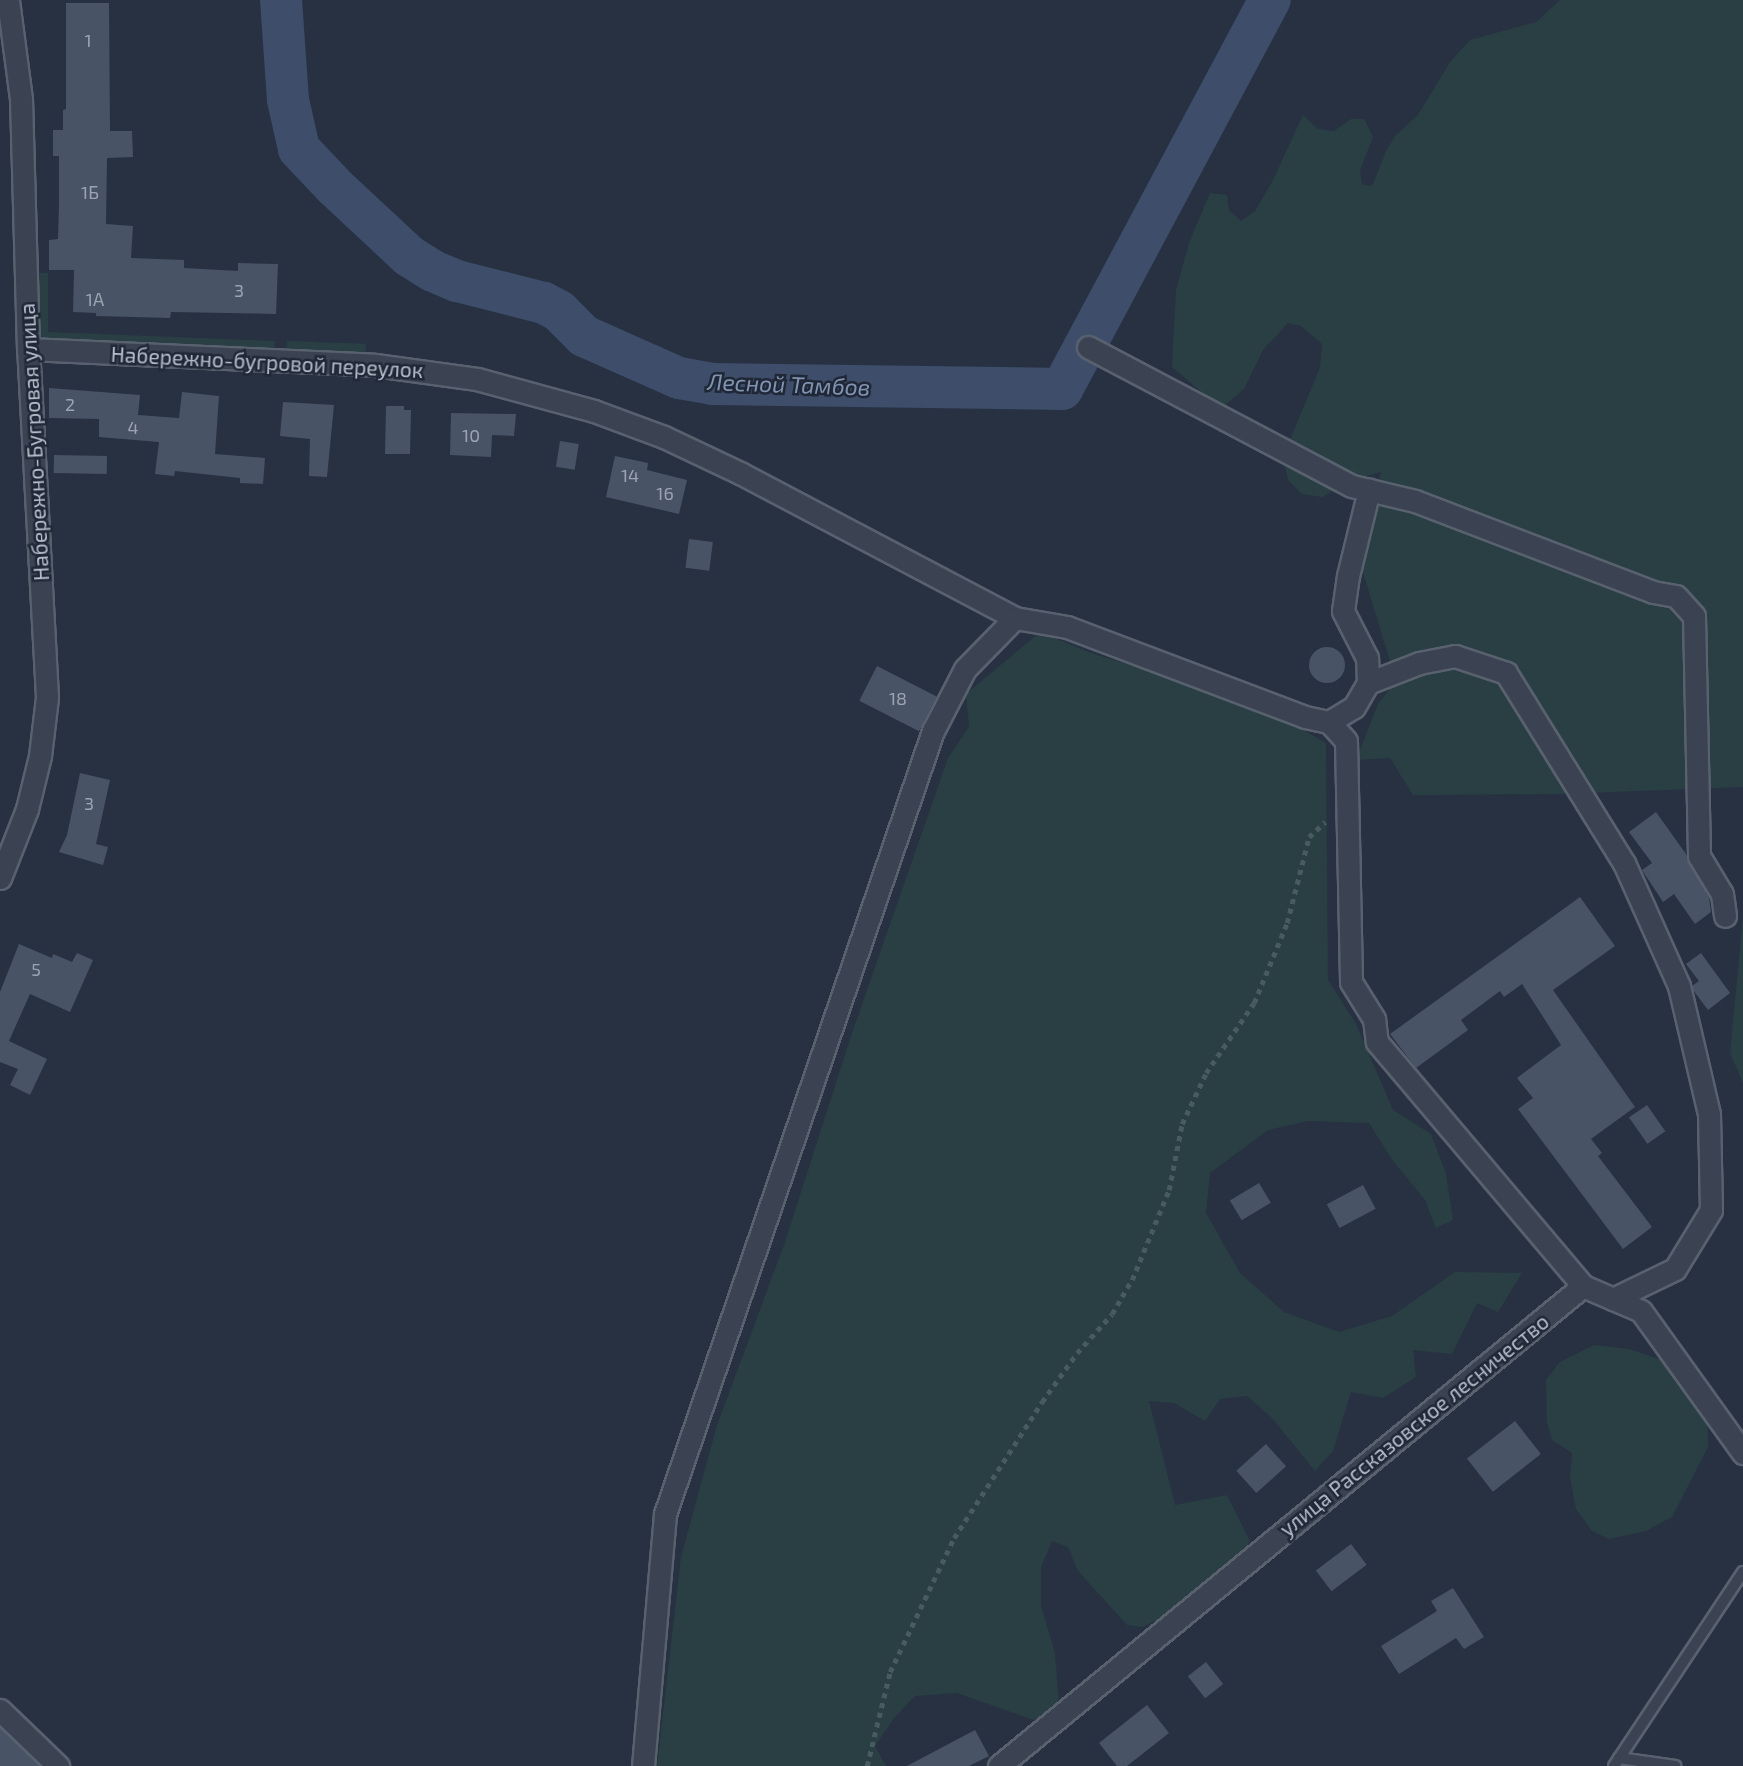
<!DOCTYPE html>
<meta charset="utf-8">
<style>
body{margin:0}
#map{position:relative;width:1743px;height:1766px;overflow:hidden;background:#273142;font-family:"Exo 2",sans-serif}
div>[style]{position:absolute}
.green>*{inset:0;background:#293f43;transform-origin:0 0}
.river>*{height:42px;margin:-21px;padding:0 21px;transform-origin:21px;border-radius:21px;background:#3d4d6a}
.building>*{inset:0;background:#485366;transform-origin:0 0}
.round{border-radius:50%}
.path>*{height:4.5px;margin-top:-2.25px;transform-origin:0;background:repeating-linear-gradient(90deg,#475b60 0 5px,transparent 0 10px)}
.roads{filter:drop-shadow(2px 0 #59616f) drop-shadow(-2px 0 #59616f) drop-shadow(0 2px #59616f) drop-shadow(0 -2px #59616f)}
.lane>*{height:10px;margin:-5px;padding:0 5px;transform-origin:5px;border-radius:5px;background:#3b4352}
.street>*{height:21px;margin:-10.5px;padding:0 10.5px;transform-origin:10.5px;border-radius:10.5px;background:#3b4352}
span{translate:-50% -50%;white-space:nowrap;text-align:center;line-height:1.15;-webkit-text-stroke:5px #202837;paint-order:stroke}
.number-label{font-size:18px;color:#9ca4b2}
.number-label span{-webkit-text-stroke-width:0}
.street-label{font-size:21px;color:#b8bfcc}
.water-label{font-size:23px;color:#8093b2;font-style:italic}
</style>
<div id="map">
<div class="green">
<div style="clip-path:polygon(1560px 0,1743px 0,1743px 787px,1562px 794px,1413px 795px,1390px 758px,1356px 760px,1378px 704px,1396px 681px,1359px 559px,1381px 472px,1350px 481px,1322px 497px,1302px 494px,1288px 480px,1283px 457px,1320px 367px,1322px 344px,1301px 326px,1288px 323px,1263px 350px,1244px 389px,1224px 406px,1205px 395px,1172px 367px,1176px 290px,1189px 243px,1210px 193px,1227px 195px,1229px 210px,1241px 221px,1255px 211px,1272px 182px,1303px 115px,1318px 129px,1334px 131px,1351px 119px,1364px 119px,1373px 137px,1360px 170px,1362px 184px,1372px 186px,1387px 149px,1396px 135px,1418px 115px,1450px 62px,1470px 40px,1536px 22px)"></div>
<div style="clip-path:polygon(37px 273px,48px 273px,48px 332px,275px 341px,274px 355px,49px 341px,41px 335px,38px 326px)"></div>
<div style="left:287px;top:341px;width:79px;height:14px;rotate:2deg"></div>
<div style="clip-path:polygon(1040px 632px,1091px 653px,1214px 691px,1282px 718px,1326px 743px,1328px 980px,1356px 1024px,1393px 1110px,1431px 1134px,1446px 1174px,1453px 1220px,1436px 1228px,1425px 1200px,1393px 1161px,1369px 1123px,1308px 1121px,1268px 1130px,1210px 1173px,1206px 1213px,1240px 1273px,1284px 1312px,1339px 1332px,1392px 1316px,1455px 1272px,1522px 1273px,1498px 1312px,1477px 1303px,1452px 1354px,1413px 1350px,1416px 1377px,1383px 1398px,1351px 1392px,1333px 1451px,1315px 1471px,1272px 1418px,1247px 1396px,1220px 1399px,1205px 1421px,1174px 1403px,1149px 1401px,1175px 1505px,1227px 1495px,1250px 1541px,1237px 1560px,1169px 1614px,1142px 1627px,1127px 1625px,1078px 1571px,1068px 1547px,1052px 1541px,1041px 1567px,1041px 1606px,1055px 1653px,1059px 1704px,1042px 1723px,957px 1693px,915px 1696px,894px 1718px,875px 1746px,886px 1766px,657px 1766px,681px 1557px,717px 1425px,784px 1245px,852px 1033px,948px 758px,969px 727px,966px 694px)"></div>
<div style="clip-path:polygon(1743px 917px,1743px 1083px,1730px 1053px)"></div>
<div style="clip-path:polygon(1594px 1345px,1629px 1349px,1665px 1361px,1707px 1415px,1708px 1447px,1672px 1517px,1646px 1531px,1609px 1539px,1592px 1531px,1576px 1509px,1570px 1477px,1572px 1453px,1552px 1440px,1547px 1422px,1546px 1380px,1560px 1362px)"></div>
</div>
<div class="river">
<div style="left:281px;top:0;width:100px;rotate:86deg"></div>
<div style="left:288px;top:100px;width:50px;rotate:77.3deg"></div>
<div style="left:299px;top:149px;width:52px;rotate:46.5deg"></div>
<div style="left:335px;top:187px;width:101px;rotate:43deg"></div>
<div style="left:409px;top:256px;width:28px;rotate:32deg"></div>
<div style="left:433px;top:271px;width:26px;rotate:23deg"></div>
<div style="left:457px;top:281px;width:90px;rotate:14.2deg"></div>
<div style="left:544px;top:303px;width:17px;rotate:28deg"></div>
<div style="left:559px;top:311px;width:35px;rotate:45deg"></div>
<div style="left:584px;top:336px;width:104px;rotate:23.9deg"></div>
<div style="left:679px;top:378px;width:34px;rotate:10deg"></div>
<div style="left:712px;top:384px;width:350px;rotate:0.8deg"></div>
<div style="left:1062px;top:389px;width:441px;rotate:-61.9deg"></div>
</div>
<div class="building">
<div style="clip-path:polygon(66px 3px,109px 3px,110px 131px,132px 131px,133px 157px,107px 158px,106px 224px,133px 226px,131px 258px,184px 260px,184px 268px,238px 271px,238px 263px,278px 264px,276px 314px,171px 312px,170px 318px,96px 316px,96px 313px,73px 312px,74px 270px,49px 270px,49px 240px,58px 239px,59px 204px,59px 156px,53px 156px,53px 130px,63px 130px,63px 110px,66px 109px)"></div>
<div style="clip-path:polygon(49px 388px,140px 395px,138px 415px,179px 418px,182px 392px,219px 396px,215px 454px,265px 458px,263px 484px,240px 483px,240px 478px,175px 471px,174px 476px,155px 474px,159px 442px,99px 437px,99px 419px,49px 418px)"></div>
<div style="clip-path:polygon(283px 402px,334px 405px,327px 477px,309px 476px,310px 439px,280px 436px)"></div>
<div style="clip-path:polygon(386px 406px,404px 406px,404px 410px,411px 410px,410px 454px,385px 454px)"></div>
<div style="clip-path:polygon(451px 413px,516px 414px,514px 436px,492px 435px,491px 457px,450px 455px)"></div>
<div style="left:560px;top:441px;width:19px;height:26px;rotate:9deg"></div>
<div style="left:54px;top:455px;width:53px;height:18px;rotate:1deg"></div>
<div style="clip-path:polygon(615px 456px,648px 463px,647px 470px,687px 480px,679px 514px,606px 497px)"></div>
<div style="left:689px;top:539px;width:24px;height:29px;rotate:7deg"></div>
<div class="round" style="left:1309px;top:647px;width:36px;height:36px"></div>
<div style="left:877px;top:666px;width:67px;height:39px;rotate:27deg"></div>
<div style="clip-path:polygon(80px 773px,110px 780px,96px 844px,108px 847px,103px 865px,59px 852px,67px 835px)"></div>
<div style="clip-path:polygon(1656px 812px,1686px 854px,1709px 898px,1711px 912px,1695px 924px,1674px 894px,1663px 902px,1642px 870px,1652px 863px,1629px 832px)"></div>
<div style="clip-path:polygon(1580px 897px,1615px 946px,1553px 990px,1635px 1107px,1591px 1139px,1602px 1153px,1598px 1156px,1652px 1227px,1623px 1249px,1518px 1109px,1533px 1098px,1517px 1078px,1561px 1045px,1522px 984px,1504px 997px,1500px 991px,1461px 1020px,1468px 1030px,1416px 1068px,1390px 1034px)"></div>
<div style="clip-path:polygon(19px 944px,52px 958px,53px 954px,72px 962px,77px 953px,93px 960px,70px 1012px,30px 994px,9px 1041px,47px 1059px,30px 1095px,10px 1085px,18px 1069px,0 1062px,0 992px)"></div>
<div style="clip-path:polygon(1701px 953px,1730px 993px,1708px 1010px,1693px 990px,1692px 986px,1699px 981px,1686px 964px)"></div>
<div style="left:1647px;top:1105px;width:32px;height:22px;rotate:55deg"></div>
<div style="left:1259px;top:1183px;width:23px;height:34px;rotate:59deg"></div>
<div style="left:1363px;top:1185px;width:27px;height:41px;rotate:62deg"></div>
<div style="left:1515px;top:1421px;width:42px;height:61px;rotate:52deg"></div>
<div style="left:1266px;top:1444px;width:30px;height:40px;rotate:48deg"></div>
<div style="left:1351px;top:1544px;width:26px;height:44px;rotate:53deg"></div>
<div style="clip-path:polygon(1453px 1588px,1484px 1637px,1464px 1649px,1456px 1638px,1399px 1674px,1381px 1646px,1437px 1611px,1431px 1601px)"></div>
<div style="left:1206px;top:1662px;width:28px;height:23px;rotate:52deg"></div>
<div style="clip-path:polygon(1147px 1705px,1169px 1733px,1127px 1766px,1117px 1766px,1099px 1743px)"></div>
<div style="clip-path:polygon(0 1728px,39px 1766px,0 1766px)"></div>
<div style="clip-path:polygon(975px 1730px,989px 1756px,969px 1766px,907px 1766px)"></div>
</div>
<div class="path">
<div style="left:867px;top:1766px;width:97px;rotate:-76.3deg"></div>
<div style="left:890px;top:1672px;width:148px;rotate:-64.5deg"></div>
<div style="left:954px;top:1538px;width:162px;rotate:-57.1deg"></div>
<div style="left:1042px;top:1402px;width:60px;rotate:-54.5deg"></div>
<div style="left:1077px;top:1353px;width:52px;rotate:-48.1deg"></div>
<div style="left:1112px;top:1314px;width:39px;rotate:-60deg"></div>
<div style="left:1132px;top:1280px;width:97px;rotate:-67.7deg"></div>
<div style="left:1169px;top:1190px;width:67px;rotate:-78.9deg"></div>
<div style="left:1182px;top:1124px;width:56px;rotate:-64.8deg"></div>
<div style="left:1206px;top:1073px;width:85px;rotate:-55.6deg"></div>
<div style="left:1254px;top:1003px;width:87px;rotate:-67.6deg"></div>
<div style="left:1287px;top:923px;width:89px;rotate:-75.7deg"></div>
<div style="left:1309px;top:837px;width:22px;rotate:-43deg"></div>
</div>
<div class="roads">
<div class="lane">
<div style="left:1619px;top:1758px;width:57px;rotate:8.1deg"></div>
<div style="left:1614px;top:1766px;width:233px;rotate:-56.4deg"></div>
</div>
<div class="street">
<div style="left:1088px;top:347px;width:298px;rotate:27.8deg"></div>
<div style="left:1352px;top:486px;width:65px;rotate:13.4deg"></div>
<div style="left:1415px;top:501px;width:255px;rotate:20.9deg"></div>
<div style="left:1653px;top:592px;width:23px;rotate:10deg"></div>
<div style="left:1676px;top:596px;width:27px;rotate:48deg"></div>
<div style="left:1694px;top:616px;width:240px;rotate:88.8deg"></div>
<div style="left:1699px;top:856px;width:44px;rotate:58.8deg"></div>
<div style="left:1722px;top:894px;width:22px;rotate:82deg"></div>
<div style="left:28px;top:349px;width:347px;rotate:2.6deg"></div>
<div style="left:375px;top:365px;width:103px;rotate:7.8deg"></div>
<div style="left:477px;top:379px;width:121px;rotate:15.3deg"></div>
<div style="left:594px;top:411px;width:75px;rotate:20.4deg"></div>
<div style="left:664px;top:437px;width:84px;rotate:25.3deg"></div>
<div style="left:740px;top:473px;width:311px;rotate:27.8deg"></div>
<div style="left:1015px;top:618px;width:53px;rotate:9.8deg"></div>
<div style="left:1067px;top:627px;width:254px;rotate:20.7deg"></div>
<div style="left:1305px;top:717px;width:25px;rotate:12deg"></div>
<div style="left:1329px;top:722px;width:25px;rotate:48deg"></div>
<div style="left:1346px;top:741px;width:241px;rotate:88.8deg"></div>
<div style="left:1351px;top:982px;width:44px;rotate:58.1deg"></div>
<div style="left:1374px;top:1019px;width:23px;rotate:83deg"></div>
<div style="left:1377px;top:1042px;width:319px;rotate:49.8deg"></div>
<div style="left:1583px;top:1286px;width:756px;rotate:140.58deg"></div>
<div style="left:1368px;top:683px;width:55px;rotate:-21.4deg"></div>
<div style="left:1419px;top:663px;width:37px;rotate:-11deg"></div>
<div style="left:1455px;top:656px;width:54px;rotate:18.4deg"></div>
<div style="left:1506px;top:673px;width:224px;rotate:58.2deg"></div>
<div style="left:1624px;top:863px;width:135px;rotate:65.9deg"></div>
<div style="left:1679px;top:986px;width:131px;rotate:76.8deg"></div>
<div style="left:1709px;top:1114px;width:96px;rotate:88.8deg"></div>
<div style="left:1711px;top:1210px;width:69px;rotate:121.4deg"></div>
<div style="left:1675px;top:1269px;width:69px;rotate:154.2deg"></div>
<div style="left:1329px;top:722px;width:29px;rotate:-31deg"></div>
<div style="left:1354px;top:707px;width:28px;rotate:-60deg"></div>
<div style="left:1368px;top:683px;width:25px;rotate:-92deg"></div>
<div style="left:1367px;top:658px;width:53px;rotate:-117.1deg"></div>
<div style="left:1343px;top:611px;width:35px;rotate:-82deg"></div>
<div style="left:1348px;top:576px;width:89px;rotate:-76.3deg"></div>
<div style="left:0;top:878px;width:74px;rotate:-68.6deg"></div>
<div style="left:27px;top:809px;width:55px;rotate:-76.2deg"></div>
<div style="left:40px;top:756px;width:59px;rotate:-83.2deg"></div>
<div style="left:47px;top:697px;width:349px;rotate:-93.1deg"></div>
<div style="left:28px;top:349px;width:250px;rotate:-91.6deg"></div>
<div style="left:21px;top:99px;width:100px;rotate:-97.5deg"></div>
<div style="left:1583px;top:1286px;width:63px;rotate:23.3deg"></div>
<div style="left:1641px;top:1311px;width:175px;rotate:54.3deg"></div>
<div style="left:0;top:1710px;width:81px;rotate:44deg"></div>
<div style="left:643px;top:1766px;width:253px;rotate:-85deg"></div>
<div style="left:665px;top:1514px;width:828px;rotate:-71.11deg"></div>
<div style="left:933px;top:731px;width:70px;rotate:-62.7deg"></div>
<div style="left:965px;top:669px;width:71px;rotate:-45.6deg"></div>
</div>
</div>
<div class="number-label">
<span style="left:88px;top:40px">1</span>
<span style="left:90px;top:192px">1Б</span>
<span style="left:239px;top:290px">3</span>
<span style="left:95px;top:299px">1А</span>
<span style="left:70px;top:404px">2</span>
<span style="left:133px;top:427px">4</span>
<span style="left:471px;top:435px">10</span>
<span style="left:630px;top:475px">14</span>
<span style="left:665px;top:493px">16</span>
<span style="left:898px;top:698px">18</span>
<span style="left:89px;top:803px">3</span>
<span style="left:36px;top:969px">5</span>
</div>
<div class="street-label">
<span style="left:267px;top:362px;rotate:3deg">Набережно-бугровой переулок</span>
<span style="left:34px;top:442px;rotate:-93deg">Набережно-Бугровая улица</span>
<span style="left:1414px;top:1425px;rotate:-39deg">улица Рассказовское лесничество</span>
</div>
<div class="water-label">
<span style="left:789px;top:384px;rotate:2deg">Лесной Тамбов</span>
</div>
</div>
